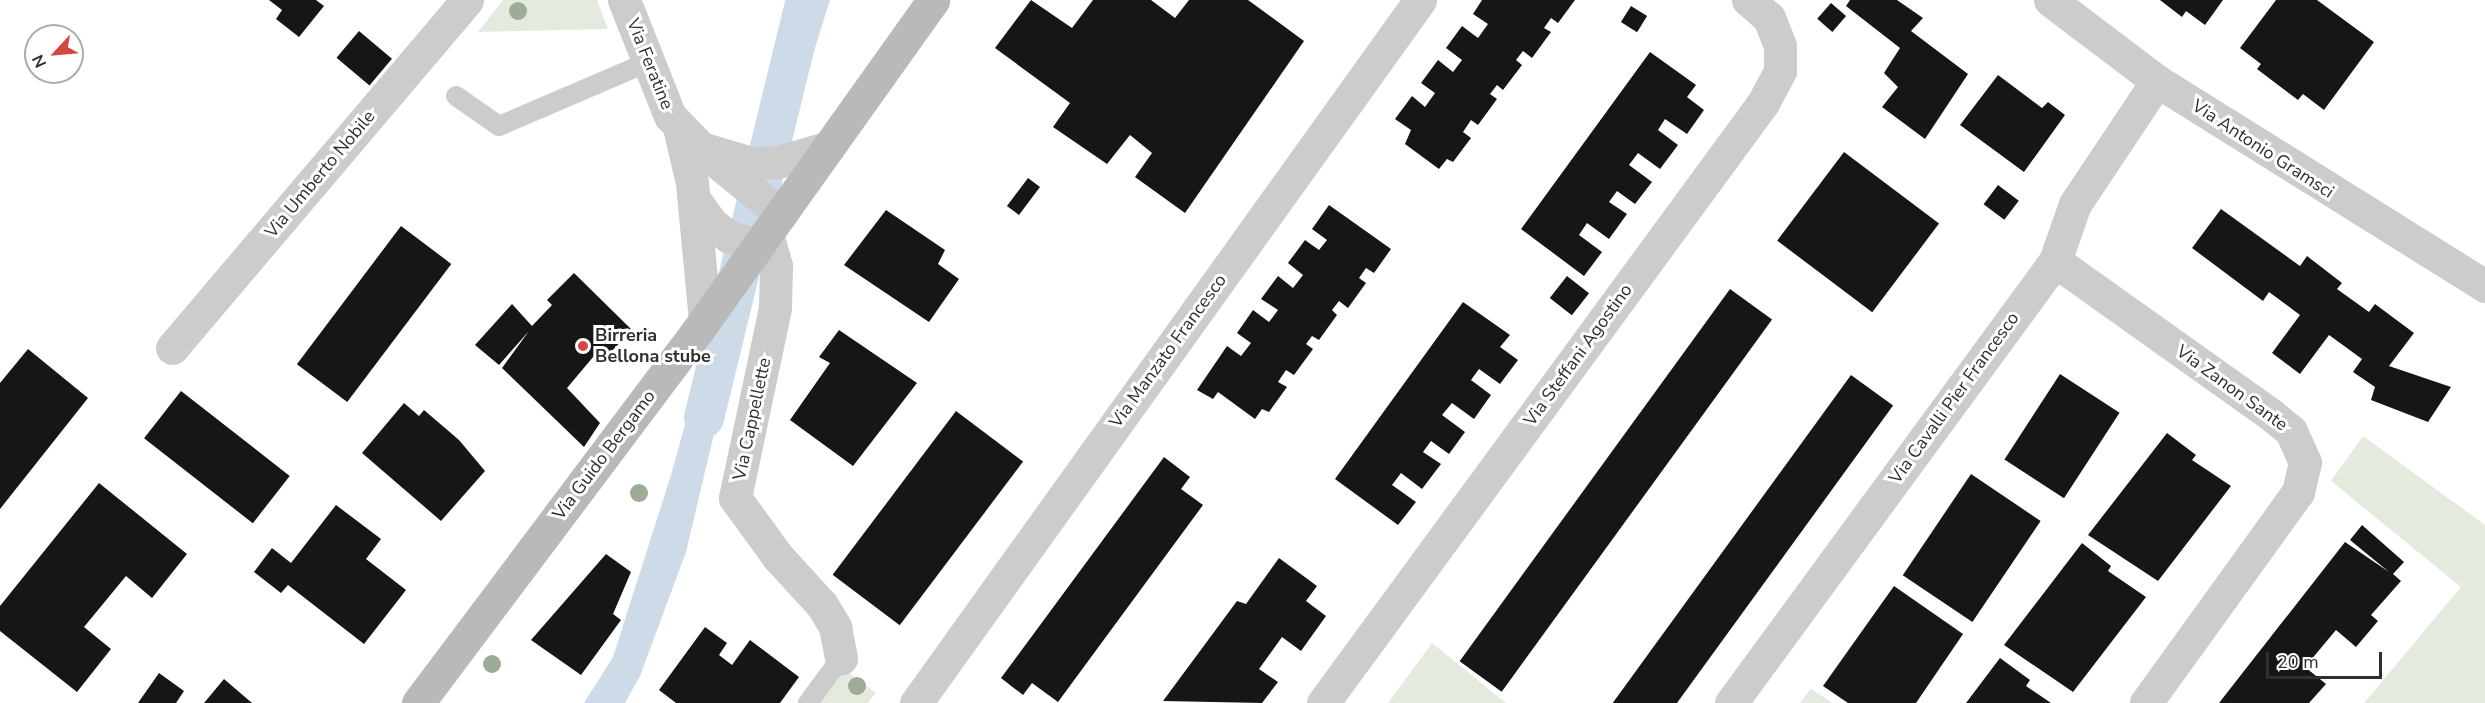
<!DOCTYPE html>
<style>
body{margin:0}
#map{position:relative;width:2485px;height:703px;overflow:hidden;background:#fff;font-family:"Nunito Sans",sans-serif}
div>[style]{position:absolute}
.green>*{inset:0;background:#e4ebde}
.water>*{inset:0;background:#cddbe9}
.canal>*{height:40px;margin:-20px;padding:0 20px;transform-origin:20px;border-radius:20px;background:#cddbe9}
.building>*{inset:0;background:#161616;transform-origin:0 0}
.service>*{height:20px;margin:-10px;padding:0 10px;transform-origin:10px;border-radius:10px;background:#ccc}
.minor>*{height:33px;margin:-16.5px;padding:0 16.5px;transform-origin:16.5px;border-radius:16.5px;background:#ccc}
.tertiary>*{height:33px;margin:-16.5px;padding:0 16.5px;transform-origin:16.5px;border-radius:16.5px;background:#ccc}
.secondary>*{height:33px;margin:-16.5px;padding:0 16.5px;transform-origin:16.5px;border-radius:16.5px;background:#b9b9b9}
.trees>*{width:18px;height:18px;margin:-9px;border-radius:50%;background:#9eab96}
.dots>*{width:16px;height:16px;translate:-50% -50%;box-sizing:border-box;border:3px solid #fff;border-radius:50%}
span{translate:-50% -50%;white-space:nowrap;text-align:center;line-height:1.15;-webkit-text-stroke:6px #fff;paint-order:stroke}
.street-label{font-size:18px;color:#2f2f2f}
.poi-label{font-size:18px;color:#2f2f2f;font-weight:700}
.left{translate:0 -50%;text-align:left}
.north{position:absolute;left:24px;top:24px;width:60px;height:60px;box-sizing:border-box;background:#fff;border:2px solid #acacac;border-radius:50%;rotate:244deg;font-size:16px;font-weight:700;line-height:24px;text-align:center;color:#2f2f2f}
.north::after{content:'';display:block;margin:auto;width:21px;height:27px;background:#d44544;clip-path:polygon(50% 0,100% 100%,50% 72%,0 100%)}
.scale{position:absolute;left:2266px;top:652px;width:116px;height:27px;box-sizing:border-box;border:3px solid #2f2f2f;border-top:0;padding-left:8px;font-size:18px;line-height:21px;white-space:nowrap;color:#2f2f2f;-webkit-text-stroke:4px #fff;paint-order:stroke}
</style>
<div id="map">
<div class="green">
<div style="clip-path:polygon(503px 0,597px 0,608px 29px,478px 32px)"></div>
<div style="clip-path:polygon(2363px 436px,2485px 525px,2485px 703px,2364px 703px,2461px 587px,2331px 481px)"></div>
<div style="clip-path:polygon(1432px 643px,1506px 703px,1388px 703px)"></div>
<div style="clip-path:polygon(845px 670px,876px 693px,868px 703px,820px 703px)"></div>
<div style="clip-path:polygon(1811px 688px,1811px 689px,1833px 703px,1800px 703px)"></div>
</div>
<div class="water">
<div style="clip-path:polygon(792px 0,830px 0,794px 114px,765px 109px)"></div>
<div style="clip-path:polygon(703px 360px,730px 366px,686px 552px,640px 676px,625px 703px,584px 703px,613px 657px,671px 475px)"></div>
</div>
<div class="canal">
<div style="left:704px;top:418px;width:430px;rotate:-76.3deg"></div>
</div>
<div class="building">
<div style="clip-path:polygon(269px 0,316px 0,324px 6px,299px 37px,276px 19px,282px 10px)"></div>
<div style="clip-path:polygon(1031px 0,1072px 28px,1093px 0,1151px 0,1175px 18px,1189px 0,1248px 0,1304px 41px,1185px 213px,1135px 177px,1152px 153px,1130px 135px,1107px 164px,1053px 127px,1070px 103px,995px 48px)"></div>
<div style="clip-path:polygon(1482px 0,1575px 0,1558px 23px,1551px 18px,1544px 28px,1551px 32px,1532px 58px,1523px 51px,1516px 60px,1522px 65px,1503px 90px,1497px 85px,1490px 94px,1497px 99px,1478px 125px,1471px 120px,1463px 132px,1471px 138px,1453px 162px,1447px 159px,1439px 169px,1405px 144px,1411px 130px,1395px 119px,1412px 96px,1425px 107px,1435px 93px,1421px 83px,1438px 60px,1453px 72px,1462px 60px,1446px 48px,1462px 26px,1478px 38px,1488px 24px,1473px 14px)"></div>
<div style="clip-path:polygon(1850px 0,1897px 0,1923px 18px,1911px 31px,1968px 74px,1925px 139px,1882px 107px,1898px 87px,1884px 73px,1900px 48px,1846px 6px)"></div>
<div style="clip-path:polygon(2160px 0,2223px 0,2205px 25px,2186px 11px,2182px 17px)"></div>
<div style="clip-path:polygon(2276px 0,2317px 0,2374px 42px,2324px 110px,2303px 94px,2298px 100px,2257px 69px,2261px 64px,2240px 48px)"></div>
<div style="left:1831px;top:3px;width:20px;height:21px;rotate:41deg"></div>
<div style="left:1631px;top:6px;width:19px;height:19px;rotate:32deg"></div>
<div style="left:359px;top:31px;width:43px;height:35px;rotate:40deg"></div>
<div style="clip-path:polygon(1650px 52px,1696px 85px,1687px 97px,1704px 110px,1687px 134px,1665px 119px,1658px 130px,1678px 145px,1660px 169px,1638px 153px,1629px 165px,1652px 182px,1635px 204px,1617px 191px,1609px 202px,1627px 214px,1609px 239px,1587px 223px,1579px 235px,1602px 252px,1584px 276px,1521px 229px)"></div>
<div style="clip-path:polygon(1998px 75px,2042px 108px,2048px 102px,2065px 115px,2024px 172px,1960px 125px)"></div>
<div style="left:1844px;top:152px;width:119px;height:111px;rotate:37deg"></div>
<div style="left:1028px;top:178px;width:15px;height:35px;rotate:37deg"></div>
<div style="left:1998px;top:185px;width:26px;height:24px;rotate:37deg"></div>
<div style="clip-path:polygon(1329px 205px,1391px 249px,1374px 273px,1366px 268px,1359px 278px,1366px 283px,1348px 308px,1339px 301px,1332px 310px,1337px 315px,1319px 340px,1312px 336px,1306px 344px,1313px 349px,1294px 375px,1286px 370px,1278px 382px,1287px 387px,1269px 412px,1262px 409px,1255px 419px,1218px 392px,1213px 399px,1197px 390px,1227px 346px,1241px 356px,1251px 343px,1237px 333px,1253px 310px,1269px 322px,1278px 310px,1261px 299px,1278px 276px,1293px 288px,1303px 275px,1288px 263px,1305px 240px,1319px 250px,1327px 240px,1312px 229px)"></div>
<div style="clip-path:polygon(2221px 209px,2300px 266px,2307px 256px,2342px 283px,2337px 289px,2369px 312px,2375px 304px,2414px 333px,2389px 366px,2451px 387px,2428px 422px,2371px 400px,2375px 387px,2353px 372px,2362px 359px,2329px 335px,2300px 374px,2272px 353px,2300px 315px,2269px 292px,2263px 301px,2192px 248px)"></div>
<div style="clip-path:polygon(886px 210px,945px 250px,938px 264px,959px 279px,929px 322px,844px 265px)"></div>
<div style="left:401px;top:226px;width:63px;height:173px;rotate:37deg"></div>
<div style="clip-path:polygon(574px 273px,632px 330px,606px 357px,599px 350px,567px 388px,600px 423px,584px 447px,502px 368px,529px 331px,499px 365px,475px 345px,512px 304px,532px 326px,552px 305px,547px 300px)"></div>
<div style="left:1567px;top:276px;width:28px;height:28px;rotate:38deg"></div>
<div style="left:1730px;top:289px;width:52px;height:460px;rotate:36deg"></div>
<div style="clip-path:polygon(1463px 302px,1510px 335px,1500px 347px,1518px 360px,1500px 384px,1479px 369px,1471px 380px,1491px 395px,1474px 419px,1452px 403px,1442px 415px,1465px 432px,1449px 454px,1431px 441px,1423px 452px,1441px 464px,1422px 489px,1401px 473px,1392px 485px,1416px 502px,1398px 525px,1335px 479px)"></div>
<div style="clip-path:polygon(839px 330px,917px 383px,853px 466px,790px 420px,830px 363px,819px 357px)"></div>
<div style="clip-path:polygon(28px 349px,88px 398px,0 509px,0 383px)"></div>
<div style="left:2060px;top:374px;width:71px;height:102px;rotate:33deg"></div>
<div style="left:1851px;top:375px;width:52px;height:408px;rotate:36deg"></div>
<div style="left:181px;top:391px;width:138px;height:60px;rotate:38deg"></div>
<div style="clip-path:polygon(404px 403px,419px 416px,424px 410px,459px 440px,485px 471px,441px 521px,362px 453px)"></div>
<div style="left:956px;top:411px;width:84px;height:205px;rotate:37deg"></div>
<div style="clip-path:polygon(2167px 433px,2196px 455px,2192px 460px,2231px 486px,2158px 581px,2088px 535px)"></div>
<div style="clip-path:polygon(1164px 457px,1190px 477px,1181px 489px,1203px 505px,1058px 702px,1032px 683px,1023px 695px,1001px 678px)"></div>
<div style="left:1971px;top:474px;width:84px;height:122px;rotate:34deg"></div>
<div style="clip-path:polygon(99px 483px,187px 554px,152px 598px,126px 576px,84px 627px,111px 649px,77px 692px,0 631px,0 606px)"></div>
<div style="clip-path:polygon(336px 505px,381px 539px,366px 559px,406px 590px,364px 644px,288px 585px,281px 593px,254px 572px,272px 548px,291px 563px)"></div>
<div style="clip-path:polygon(2362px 525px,2404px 562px,2393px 574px,2401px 581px,2371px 615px,2378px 621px,2356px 647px,2336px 630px,2305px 667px,2326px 684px,2309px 703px,2219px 703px,2345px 542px,2389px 572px,2350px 540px)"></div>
<div style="clip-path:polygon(2082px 543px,2111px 566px,2108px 571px,2146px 597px,2073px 692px,2004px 645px)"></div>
<div style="clip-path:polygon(606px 554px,631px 572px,613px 614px,621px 620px,581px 675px,531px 640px)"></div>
<div style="clip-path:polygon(1279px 558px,1317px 586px,1306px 601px,1326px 616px,1301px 651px,1282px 637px,1259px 669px,1278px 682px,1262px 703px,1163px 701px,1237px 601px,1246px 604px)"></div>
<div style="clip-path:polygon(1894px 586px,1963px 634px,1916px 703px,1848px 703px,1823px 686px)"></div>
<div style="clip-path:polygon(705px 627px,727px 643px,719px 655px,732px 665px,750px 640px,799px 677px,780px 703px,676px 703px,659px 690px)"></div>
<div style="clip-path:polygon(2000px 658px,2030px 680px,2026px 686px,2051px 703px,1966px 703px)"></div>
<div style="clip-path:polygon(159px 673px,184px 691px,176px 703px,138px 703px)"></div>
<div style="clip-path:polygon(224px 679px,252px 703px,204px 703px)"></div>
</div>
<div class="service">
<div style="left:456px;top:96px;width:52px;rotate:34.9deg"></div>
<div style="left:499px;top:126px;width:162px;rotate:-23.2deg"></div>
<div style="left:808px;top:703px;width:56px;rotate:-53.7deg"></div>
</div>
<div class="minor">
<div style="left:2050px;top:0;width:134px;rotate:37.1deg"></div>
<div style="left:2157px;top:81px;width:387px;rotate:32deg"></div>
<div style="left:767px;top:234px;width:33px;rotate:74deg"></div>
<div style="left:776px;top:266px;width:42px;rotate:91.4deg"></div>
<div style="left:775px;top:308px;width:194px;rotate:101.9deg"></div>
<div style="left:735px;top:498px;width:73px;rotate:53.9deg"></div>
<div style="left:778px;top:557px;width:65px;rotate:47.5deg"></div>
<div style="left:822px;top:605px;width:26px;rotate:59deg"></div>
<div style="left:835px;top:627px;width:32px;rotate:79deg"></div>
<div style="left:2055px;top:261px;width:264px;rotate:35.4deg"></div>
<div style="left:2270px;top:414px;width:27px;rotate:39deg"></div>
<div style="left:2291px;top:431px;width:34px;rotate:66deg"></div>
<div style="left:2305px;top:462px;width:31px;rotate:103deg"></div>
<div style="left:2298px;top:492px;width:260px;rotate:125.8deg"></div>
<div style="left:172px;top:348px;width:456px;rotate:-49.7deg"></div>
<div style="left:916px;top:703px;width:865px;rotate:-54.36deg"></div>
<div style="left:1323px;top:703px;width:744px;rotate:-53.75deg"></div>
<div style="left:1763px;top:103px;width:36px;rotate:-62deg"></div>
<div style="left:1780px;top:71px;width:25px;rotate:-90deg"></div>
<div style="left:1780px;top:46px;width:30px;rotate:-111deg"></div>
<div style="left:1769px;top:18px;width:28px;rotate:-139deg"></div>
<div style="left:1731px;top:703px;width:548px;rotate:-53.76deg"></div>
<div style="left:2055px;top:261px;width:60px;rotate:-70.7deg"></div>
<div style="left:2075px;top:204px;width:148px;rotate:-56.3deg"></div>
</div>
<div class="tertiary">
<div style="left:624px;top:0;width:125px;rotate:68.4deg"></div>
<div style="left:670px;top:116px;width:45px;rotate:45.9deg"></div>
<div style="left:701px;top:148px;width:53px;rotate:16.4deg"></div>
<div style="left:752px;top:163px;width:26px;rotate:-2deg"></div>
<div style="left:778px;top:162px;width:53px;rotate:-16.4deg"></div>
<div style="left:679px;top:127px;width:57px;rotate:76.9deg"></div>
<div style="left:692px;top:183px;width:138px;rotate:84.6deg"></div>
<div style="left:708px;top:155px;width:94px;rotate:38.9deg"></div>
<div style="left:694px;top:199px;width:31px;rotate:54deg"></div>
<div style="left:712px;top:224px;width:21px;rotate:37deg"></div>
<div style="left:729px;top:237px;width:31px;rotate:15deg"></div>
</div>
<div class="secondary">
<div style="left:418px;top:703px;width:466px;rotate:-53.1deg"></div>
<div style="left:698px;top:330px;width:405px;rotate:-54.5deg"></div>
</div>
<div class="trees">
<div style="left:518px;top:11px"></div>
<div style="left:639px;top:493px"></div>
<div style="left:492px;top:664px"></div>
<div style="left:857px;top:686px"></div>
</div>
<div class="dots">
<div style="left:583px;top:346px;background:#d44544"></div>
</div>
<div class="street-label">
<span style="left:650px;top:64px;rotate:68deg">Via Feratine</span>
<span style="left:2263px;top:149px;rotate:33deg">Via Antonio Gramsci</span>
<span style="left:320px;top:174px;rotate:-50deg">Via Umberto Nobile</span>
<span style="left:1168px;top:351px;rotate:-54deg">Via Manzato Francesco</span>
<span style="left:1578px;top:355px;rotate:-54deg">Via Steffani Agostino</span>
<span style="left:2232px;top:388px;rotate:36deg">Via Zanon Sante</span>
<span style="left:1954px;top:398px;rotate:-54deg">Via Cavalli Pier Francesco</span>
<span style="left:752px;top:419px;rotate:-78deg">Via Cappellette</span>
<span style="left:604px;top:455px;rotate:-53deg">Via Guido Bergamo</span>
</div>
<div class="poi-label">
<span class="left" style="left:595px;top:346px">Birreria<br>Bellona stube</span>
</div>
<div class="north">N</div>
<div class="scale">20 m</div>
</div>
